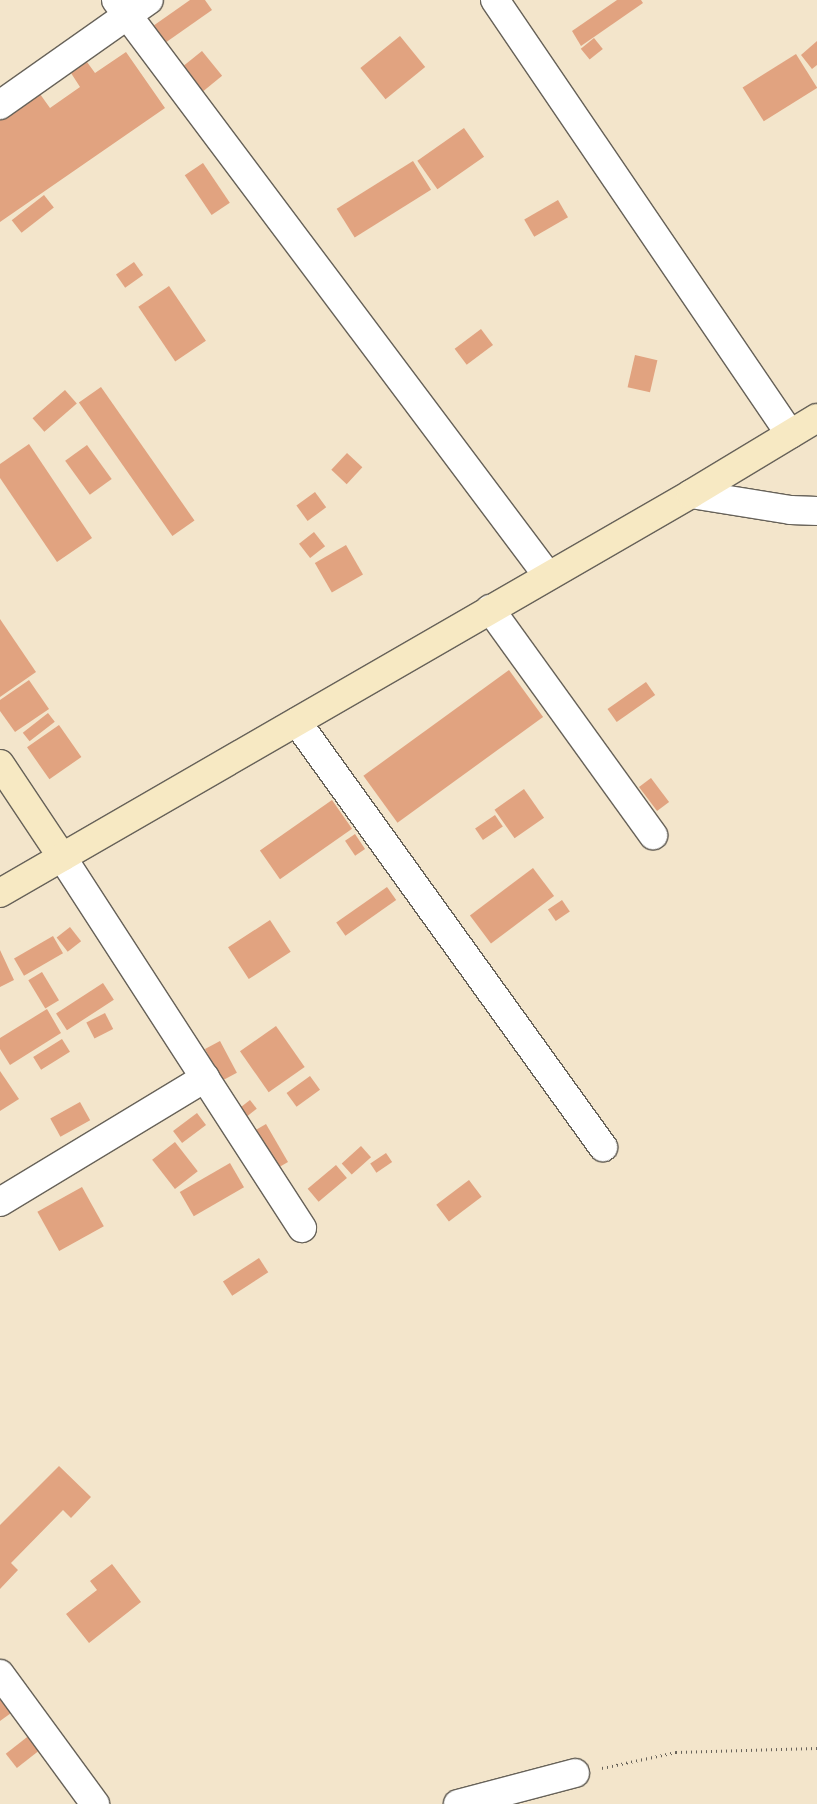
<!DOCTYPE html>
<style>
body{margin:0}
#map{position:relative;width:817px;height:1804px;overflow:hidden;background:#f3e5cb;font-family:"EB Garamond",serif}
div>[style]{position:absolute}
.building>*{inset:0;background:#e1a380;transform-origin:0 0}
.path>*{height:3px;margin-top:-1.5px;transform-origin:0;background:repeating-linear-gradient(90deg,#676259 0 1px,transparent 0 5px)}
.roads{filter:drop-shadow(1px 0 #676259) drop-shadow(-1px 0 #676259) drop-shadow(0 1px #676259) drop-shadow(0 -1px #676259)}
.street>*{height:28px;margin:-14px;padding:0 14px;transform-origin:14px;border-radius:14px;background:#fff}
.secondary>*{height:28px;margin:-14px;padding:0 14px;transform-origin:14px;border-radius:14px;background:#f7e9c3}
span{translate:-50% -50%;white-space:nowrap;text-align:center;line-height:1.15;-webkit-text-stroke:4px #fdfcf7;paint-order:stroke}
</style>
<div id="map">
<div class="building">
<div style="clip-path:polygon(190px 0,205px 0,212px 10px,165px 43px,153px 26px)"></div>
<div style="clip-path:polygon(617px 0,641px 0,643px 3px,581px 46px,572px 31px)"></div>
<div style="left:400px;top:36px;width:40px;height:51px;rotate:51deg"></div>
<div style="left:594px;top:38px;width:14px;height:17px;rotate:51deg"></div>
<div style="clip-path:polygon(817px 41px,817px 65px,812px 69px,801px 55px)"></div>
<div style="left:202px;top:51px;width:32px;height:26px;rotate:51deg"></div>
<div style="clip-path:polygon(126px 52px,165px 108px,0 222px,0 105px,13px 96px,21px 108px,40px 94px,50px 108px,80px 87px,71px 73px,87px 62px,95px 73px)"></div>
<div style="left:796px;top:54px;width:40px;height:63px;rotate:58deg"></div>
<div style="left:464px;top:128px;width:35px;height:57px;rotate:55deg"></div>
<div style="left:413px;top:161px;width:34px;height:90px;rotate:58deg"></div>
<div style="left:203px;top:163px;width:48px;height:22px;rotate:56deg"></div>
<div style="left:44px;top:195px;width:16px;height:41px;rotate:52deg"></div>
<div style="left:558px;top:200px;width:20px;height:39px;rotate:60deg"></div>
<div style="left:134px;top:262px;width:16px;height:22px;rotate:55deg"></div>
<div style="left:169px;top:286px;width:66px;height:37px;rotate:56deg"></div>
<div style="left:481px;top:329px;width:20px;height:33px;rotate:53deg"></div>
<div style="left:635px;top:355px;width:23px;height:33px;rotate:13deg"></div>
<div style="left:101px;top:387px;width:163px;height:27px;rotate:55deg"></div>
<div style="left:65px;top:390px;width:18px;height:43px;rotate:49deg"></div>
<div style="clip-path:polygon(29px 444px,92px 538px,57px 562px,0 478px,0 464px)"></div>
<div style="left:87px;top:445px;width:42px;height:27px;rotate:54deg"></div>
<div style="left:347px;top:453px;width:21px;height:23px;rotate:43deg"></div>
<div style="left:315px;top:492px;width:19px;height:23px;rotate:54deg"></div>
<div style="left:314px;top:532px;width:18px;height:19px;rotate:52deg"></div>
<div style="left:346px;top:545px;width:34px;height:36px;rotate:60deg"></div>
<div style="clip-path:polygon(0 619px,36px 672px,0 697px)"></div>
<div style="left:509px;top:670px;width:58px;height:180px;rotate:54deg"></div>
<div style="clip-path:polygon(29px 680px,49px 709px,15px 732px,0 711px,0 700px)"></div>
<div style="left:646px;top:682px;width:16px;height:47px;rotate:55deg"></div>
<div style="left:48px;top:713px;width:11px;height:32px;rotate:52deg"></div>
<div style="left:59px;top:725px;width:39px;height:39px;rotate:55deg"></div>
<div style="left:651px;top:778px;width:30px;height:15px;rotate:53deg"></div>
<div style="left:524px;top:789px;width:35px;height:36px;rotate:55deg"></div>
<div style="left:332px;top:800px;width:35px;height:88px;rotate:55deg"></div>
<div style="left:495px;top:815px;width:14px;height:24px;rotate:56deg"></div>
<div style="left:355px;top:834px;width:18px;height:12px;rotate:56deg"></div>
<div style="left:533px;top:868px;width:35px;height:79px;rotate:53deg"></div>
<div style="left:387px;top:887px;width:16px;height:62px;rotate:55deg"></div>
<div style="left:562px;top:900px;width:14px;height:17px;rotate:56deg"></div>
<div style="left:270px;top:920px;width:38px;height:50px;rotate:57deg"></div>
<div style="left:70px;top:927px;width:18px;height:17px;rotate:52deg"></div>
<div style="left:53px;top:936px;width:20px;height:45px;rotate:60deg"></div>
<div style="clip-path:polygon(0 950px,14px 980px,0 987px)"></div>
<div style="left:42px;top:972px;width:33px;height:16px;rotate:59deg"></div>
<div style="left:103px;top:983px;width:20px;height:56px;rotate:57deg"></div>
<div style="clip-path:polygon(47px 1009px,61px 1033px,10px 1065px,0 1049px,0 1038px)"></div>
<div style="left:105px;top:1013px;width:18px;height:21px;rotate:63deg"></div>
<div style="left:276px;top:1026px;width:50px;height:44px;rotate:55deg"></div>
<div style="left:62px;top:1039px;width:15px;height:34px;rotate:58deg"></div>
<div style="left:220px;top:1041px;width:36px;height:17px;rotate:62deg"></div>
<div style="clip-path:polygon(0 1071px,19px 1099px,0 1111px)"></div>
<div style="left:310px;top:1076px;width:17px;height:29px;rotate:54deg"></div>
<div style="left:250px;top:1100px;width:11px;height:15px;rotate:52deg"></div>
<div style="left:80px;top:1102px;width:21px;height:34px;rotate:61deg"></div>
<div style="left:197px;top:1113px;width:15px;height:30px;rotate:53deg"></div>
<div style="left:266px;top:1124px;width:44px;height:17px;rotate:60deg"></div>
<div style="left:175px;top:1142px;width:37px;height:29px;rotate:52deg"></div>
<div style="left:361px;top:1146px;width:15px;height:26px;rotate:48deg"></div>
<div style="left:386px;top:1153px;width:11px;height:19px;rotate:56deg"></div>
<div style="left:230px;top:1163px;width:28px;height:58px;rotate:60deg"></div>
<div style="left:336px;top:1165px;width:17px;height:37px;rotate:50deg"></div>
<div style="left:469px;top:1180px;width:21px;height:41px;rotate:53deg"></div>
<div style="left:82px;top:1187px;width:45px;height:51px;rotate:61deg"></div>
<div style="left:259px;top:1258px;width:17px;height:43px;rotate:57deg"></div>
<div style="clip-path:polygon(59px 1466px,91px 1497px,71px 1518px,63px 1510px,11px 1563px,18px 1570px,0 1589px,0 1525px)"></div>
<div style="clip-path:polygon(112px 1564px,141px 1602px,89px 1643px,66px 1614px,97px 1590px,90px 1581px)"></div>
<div style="clip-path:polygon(0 1682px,18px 1708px,0 1721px)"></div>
<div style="left:31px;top:1734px;width:18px;height:32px;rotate:52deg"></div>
</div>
<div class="path">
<div style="left:602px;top:1768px;width:76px;rotate:-12.2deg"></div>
<div style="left:676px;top:1752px;width:141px;rotate:-1.6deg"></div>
</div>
<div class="roads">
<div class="street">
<div style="left:116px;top:0;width:720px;rotate:53.13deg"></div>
<div style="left:495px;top:0;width:525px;rotate:55.8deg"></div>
<div style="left:0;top:105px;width:182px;rotate:-35.2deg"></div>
<div style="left:691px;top:494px;width:101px;rotate:9.1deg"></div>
<div style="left:791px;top:510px;width:26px;rotate:2deg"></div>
<div style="left:490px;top:609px;width:279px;rotate:54.2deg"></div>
<div style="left:297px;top:722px;width:524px;rotate:54.25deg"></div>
<div style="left:62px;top:857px;width:442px;rotate:57.1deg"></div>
<div style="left:0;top:1202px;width:240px;rotate:-31.2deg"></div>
<div style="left:0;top:1674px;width:161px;rotate:53.8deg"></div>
<div style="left:458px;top:1804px;width:121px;rotate:-14.8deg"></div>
</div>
<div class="secondary">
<div style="left:0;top:764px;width:112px;rotate:56.3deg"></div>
<div style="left:0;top:893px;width:798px;rotate:-30deg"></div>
<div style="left:691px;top:494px;width:147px;rotate:-31.1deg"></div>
</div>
</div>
</div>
